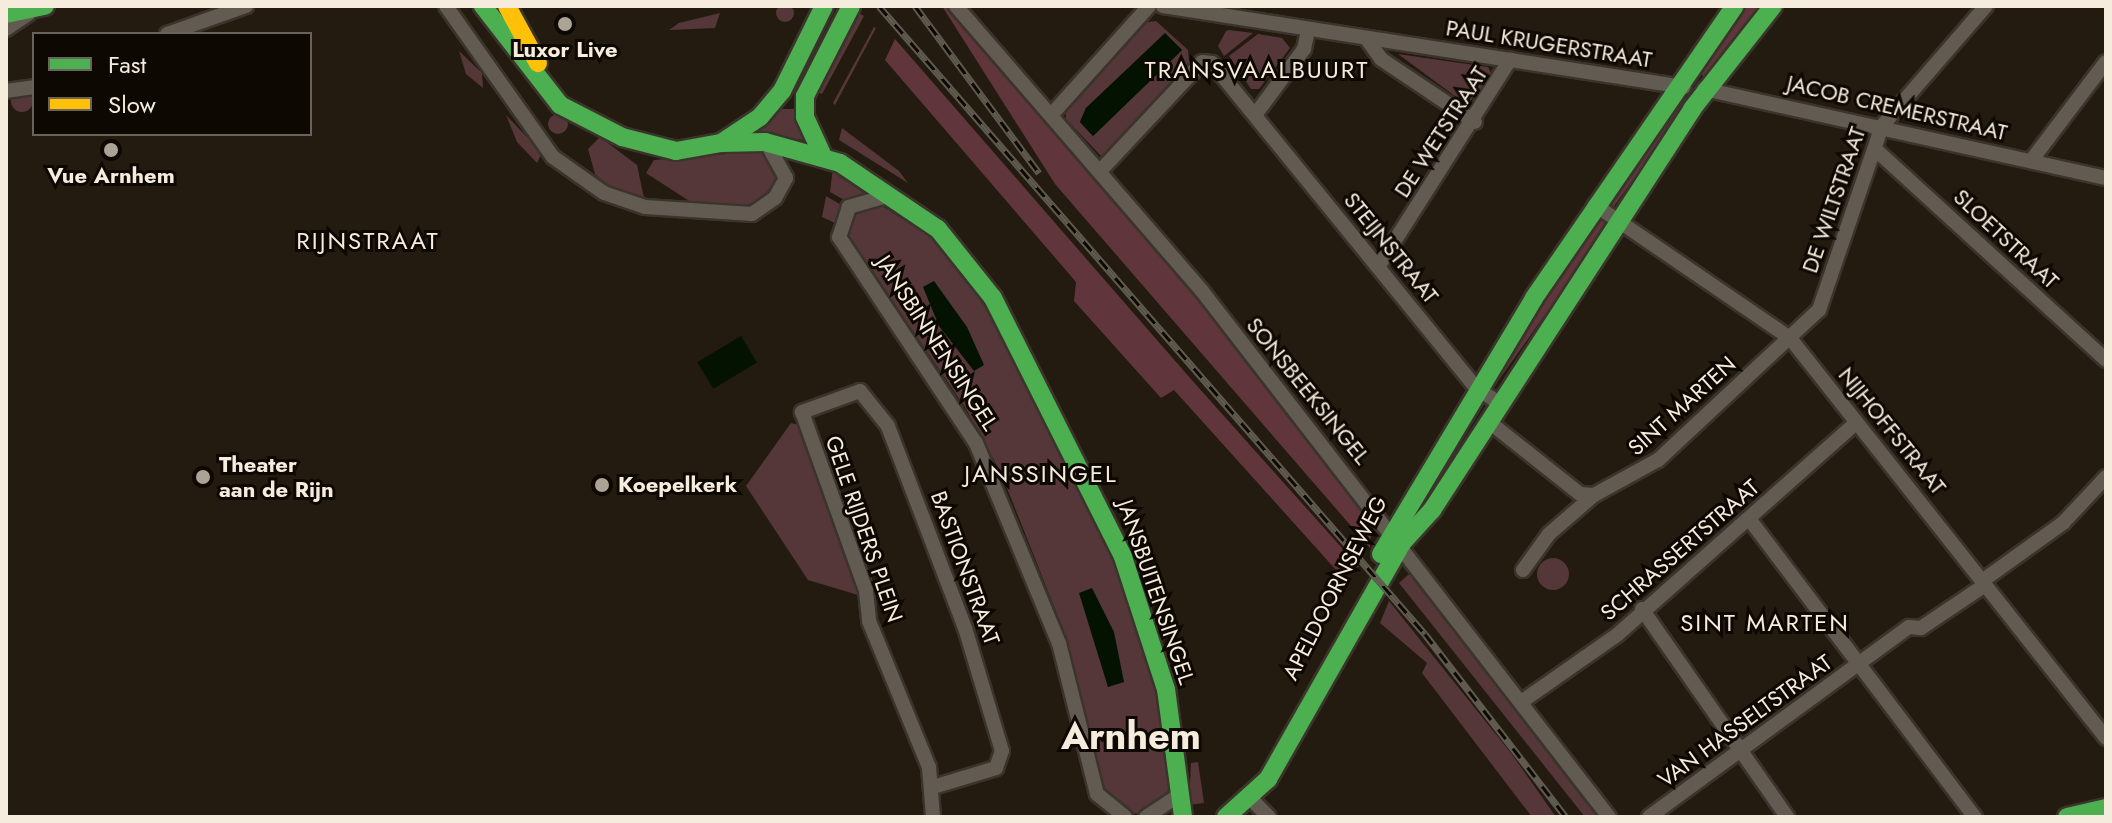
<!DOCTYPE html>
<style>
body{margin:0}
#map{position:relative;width:2112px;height:823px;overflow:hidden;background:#231b0f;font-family:Jost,sans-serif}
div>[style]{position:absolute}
.green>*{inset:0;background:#553639}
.round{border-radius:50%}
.forest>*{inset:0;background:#60353c}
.water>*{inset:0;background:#031201;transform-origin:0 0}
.roads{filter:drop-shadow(2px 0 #3b342c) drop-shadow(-2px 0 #3b342c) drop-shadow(0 2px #3b342c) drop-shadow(0 -2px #3b342c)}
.street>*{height:14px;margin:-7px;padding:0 7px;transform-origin:7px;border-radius:7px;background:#615b52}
.fast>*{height:18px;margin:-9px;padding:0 9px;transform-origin:9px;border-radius:9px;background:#4caf50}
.slow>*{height:18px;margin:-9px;padding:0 9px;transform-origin:9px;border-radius:9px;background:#ffc107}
.rail>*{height:7px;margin-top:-3.5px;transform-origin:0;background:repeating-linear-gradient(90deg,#0e0802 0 12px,#5f5a50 0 24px);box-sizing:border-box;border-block:2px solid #5f5a50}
.dots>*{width:22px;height:22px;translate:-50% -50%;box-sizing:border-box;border:4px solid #0e0802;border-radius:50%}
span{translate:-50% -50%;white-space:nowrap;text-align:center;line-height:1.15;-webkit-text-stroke:6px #0e0802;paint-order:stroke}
.street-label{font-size:22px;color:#f5ecde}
.poi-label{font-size:22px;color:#f5ecde;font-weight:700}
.left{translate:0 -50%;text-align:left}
.neighbourhood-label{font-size:24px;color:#f5ecde;letter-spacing:2px}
.town-label{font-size:38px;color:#f5ecde;font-weight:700}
.frame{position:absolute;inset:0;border:8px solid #f5ecde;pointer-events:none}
.legend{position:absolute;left:32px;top:32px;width:280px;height:104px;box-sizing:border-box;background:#0e0802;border:2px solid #6a635a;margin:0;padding:10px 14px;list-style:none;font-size:24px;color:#f5ecde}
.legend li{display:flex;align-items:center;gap:16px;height:40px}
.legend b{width:40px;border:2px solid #6a635a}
</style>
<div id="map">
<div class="green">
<div class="round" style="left:776px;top:4px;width:18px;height:18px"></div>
<div style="clip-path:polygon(720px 13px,715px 28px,669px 30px,679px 23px)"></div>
<div style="clip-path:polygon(859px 13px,864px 16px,822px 94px,813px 90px)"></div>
<div style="clip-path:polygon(evenodd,1156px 21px,1188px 50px,1190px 70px,1102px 157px,1066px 119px,1065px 106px,1141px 23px,1156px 21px,1165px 34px,1182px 50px,1093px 136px,1080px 122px,1086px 108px,1165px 34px)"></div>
<div style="clip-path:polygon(874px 27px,876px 28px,835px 105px,833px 103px)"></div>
<div style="clip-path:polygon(1226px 31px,1229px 30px,1253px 33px,1224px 56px,1218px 46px)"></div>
<div style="clip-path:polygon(1258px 34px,1282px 38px,1290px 48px,1259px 89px,1251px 89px,1229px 56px)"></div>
<div style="clip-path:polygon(459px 51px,482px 73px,483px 88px,466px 74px)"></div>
<div style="clip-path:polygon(1398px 54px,1488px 67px,1492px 75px,1467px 105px)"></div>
<div class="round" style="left:11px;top:90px;width:22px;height:22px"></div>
<div style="clip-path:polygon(777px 109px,794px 109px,803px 140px,754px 134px)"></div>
<div class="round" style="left:548px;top:114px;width:20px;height:20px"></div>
<div style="clip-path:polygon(506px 115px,542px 153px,537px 163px,517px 142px)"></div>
<div style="clip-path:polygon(842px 128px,899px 171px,908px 183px,839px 140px)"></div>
<div style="clip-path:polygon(600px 137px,637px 165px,644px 198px,612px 190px,595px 174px,588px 149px)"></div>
<div style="clip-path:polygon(764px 151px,780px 176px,753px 209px,697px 206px,646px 173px,654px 160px)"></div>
<div style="clip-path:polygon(833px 168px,870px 190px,848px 202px,830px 192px)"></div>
<div style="clip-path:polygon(826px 196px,843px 206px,835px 223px,822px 217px)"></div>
<div style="clip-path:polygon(879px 204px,941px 244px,985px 303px,1101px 520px,1162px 702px,1170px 794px,1146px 814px,1123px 813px,1105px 797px,1067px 639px,1001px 473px,966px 409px,845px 231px,851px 213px)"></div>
<div style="clip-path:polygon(791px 423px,803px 426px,858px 595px,808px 580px,746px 486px)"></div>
<div class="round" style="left:1537px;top:558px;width:32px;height:32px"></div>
<div style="clip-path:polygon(1408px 575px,1416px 575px,1600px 817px,1585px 817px,1399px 583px)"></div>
<div style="clip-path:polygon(1389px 601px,1511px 753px,1556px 817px,1532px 817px,1422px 673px,1427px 663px,1380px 623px)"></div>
<div style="clip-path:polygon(1198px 762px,1204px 803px,1189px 805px,1191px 763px)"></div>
</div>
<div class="forest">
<div style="clip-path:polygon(942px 6px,951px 6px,1251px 361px,1372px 522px,1370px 548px,1055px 184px)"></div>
<div style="clip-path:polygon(1745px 6px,1767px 6px,1703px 77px,1702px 74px)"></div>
<div style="clip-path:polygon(895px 39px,1190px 378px,1359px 567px,1337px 571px,1174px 390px,1161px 398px,1074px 301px,1076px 282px,885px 60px)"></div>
<div style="clip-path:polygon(1670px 102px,1688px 104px,1612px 209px,1608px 206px)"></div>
<div style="clip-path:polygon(1598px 215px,1608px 226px,1491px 391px,1486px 380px)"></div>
</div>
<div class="water">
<div style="clip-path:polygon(1165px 33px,1182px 50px,1093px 136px,1080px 122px,1086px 108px)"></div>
<div style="clip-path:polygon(934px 281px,967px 327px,984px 365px,974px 371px,939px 326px,923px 287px)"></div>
<div style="left:741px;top:336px;width:31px;height:51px;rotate:59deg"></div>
<div style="clip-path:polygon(1092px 588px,1114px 632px,1124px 682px,1108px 687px,1079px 593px)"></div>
</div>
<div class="roads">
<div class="street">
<div style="left:446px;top:6px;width:185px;rotate:54.7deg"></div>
<div style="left:553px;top:157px;width:62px;rotate:35.2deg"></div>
<div style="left:604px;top:193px;width:43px;rotate:18.9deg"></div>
<div style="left:645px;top:207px;width:107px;rotate:3.7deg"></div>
<div style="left:752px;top:214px;width:28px;rotate:-35deg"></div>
<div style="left:775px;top:198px;width:23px;rotate:-61deg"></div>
<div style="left:786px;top:178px;width:39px;rotate:-119deg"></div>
<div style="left:956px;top:6px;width:376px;rotate:49.2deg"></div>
<div style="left:1202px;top:291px;width:665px;rotate:52.27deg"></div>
<div style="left:1163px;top:6px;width:527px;rotate:8.84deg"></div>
<div style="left:6px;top:29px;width:27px;rotate:-34deg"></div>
<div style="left:167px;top:34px;width:84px;rotate:-19.5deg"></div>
<div style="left:1366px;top:38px;width:26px;rotate:54deg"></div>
<div style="left:1381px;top:59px;width:113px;rotate:33.8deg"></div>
<div style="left:1704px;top:89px;width:412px;rotate:12.5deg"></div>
<div style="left:6px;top:91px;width:28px;rotate:-8deg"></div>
<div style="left:1053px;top:113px;width:144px;rotate:-48.1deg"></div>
<div style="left:1255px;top:115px;width:82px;rotate:-53.4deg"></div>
<div style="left:1304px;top:49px;width:19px;rotate:-78deg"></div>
<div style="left:1876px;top:150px;width:311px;rotate:42.4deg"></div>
<div style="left:2031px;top:161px;width:124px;rotate:-52.9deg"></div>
<div style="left:1102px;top:169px;width:146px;rotate:-46.9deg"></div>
<div style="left:1202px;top:62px;width:10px;rotate:6deg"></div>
<div style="left:1212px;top:63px;width:419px;rotate:50.9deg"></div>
<div style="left:1476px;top:388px;width:27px;rotate:33deg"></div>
<div style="left:887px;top:196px;width:40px;rotate:164deg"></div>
<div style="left:849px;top:207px;width:32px;rotate:108deg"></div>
<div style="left:839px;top:237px;width:247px;rotate:56.4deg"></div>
<div style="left:976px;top:443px;width:217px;rotate:67.5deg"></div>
<div style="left:1059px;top:643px;width:156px;rotate:75.9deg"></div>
<div style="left:1097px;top:794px;width:36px;rotate:39deg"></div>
<div style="left:1595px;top:205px;width:236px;rotate:34.3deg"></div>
<div style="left:1790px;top:338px;width:510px;rotate:51.69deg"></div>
<div style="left:1378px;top:267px;width:246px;rotate:-57.5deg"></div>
<div style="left:1488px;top:421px;width:117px;rotate:38.4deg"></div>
<div style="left:1580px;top:494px;width:14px;rotate:4deg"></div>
<div style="left:1594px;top:495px;width:73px;rotate:-28.7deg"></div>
<div style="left:1658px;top:460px;width:220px;rotate:-43deg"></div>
<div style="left:1819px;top:310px;width:194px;rotate:-71.1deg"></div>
<div style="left:1882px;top:126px;width:159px;rotate:-49.1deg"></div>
<div style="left:1750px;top:520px;width:373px;rotate:52.9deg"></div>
<div style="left:1523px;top:570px;width:44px;rotate:-54.2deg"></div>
<div style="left:1549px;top:534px;width:60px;rotate:-40.9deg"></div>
<div style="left:1982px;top:581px;width:100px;rotate:-35.6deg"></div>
<div style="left:2063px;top:523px;width:63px;rotate:-46.9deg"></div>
<div style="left:1642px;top:609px;width:254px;rotate:55.1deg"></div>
<div style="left:1524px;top:700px;width:113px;rotate:-35deg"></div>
<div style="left:1617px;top:635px;width:319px;rotate:-41.6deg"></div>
<div style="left:933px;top:787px;width:66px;rotate:-16.8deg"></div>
<div style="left:996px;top:768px;width:18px;rotate:-71deg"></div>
<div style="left:1002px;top:751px;width:128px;rotate:-106.7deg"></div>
<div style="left:965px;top:628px;width:216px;rotate:-110.9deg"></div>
<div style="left:888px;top:426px;width:45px;rotate:-128.7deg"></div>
<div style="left:860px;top:391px;width:62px;rotate:160.1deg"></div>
<div style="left:802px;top:412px;width:190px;rotate:70.3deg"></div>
<div style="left:866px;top:591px;width:30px;rotate:84deg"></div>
<div style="left:869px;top:621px;width:158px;rotate:67.7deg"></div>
<div style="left:929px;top:767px;width:50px;rotate:85.4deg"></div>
<div style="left:1251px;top:799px;width:25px;rotate:45deg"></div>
<div style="left:1146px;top:817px;width:42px;rotate:-33.3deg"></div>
<div style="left:1649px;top:817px;width:322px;rotate:-36.2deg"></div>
<div style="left:1909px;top:627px;width:12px;rotate:5deg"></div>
<div style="left:1921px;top:628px;width:77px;rotate:-33.9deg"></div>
</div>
<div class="fast">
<div style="left:483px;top:6px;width:125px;rotate:52.1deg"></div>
<div style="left:560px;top:105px;width:70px;rotate:27.3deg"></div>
<div style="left:622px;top:137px;width:56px;rotate:14.5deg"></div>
<div style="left:676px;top:151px;width:46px;rotate:-10.1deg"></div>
<div style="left:721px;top:143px;width:47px;rotate:-33.7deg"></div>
<div style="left:760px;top:117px;width:34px;rotate:-50deg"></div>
<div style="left:782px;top:91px;width:95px;rotate:-63.7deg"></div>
<div style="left:6px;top:14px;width:40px;rotate:-12deg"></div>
<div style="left:721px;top:143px;width:44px;rotate:-1.3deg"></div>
<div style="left:765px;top:142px;width:78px;rotate:15.6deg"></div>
<div style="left:840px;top:163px;width:118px;rotate:34deg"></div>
<div style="left:938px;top:229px;width:88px;rotate:51.4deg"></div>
<div style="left:993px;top:298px;width:290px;rotate:63.3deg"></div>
<div style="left:1123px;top:557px;width:139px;rotate:72deg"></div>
<div style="left:1166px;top:689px;width:129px;rotate:82.4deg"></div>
<div style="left:822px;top:154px;width:41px;rotate:-114.7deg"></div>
<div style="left:805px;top:117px;width:21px;rotate:-90deg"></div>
<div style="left:805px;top:96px;width:101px;rotate:-62.9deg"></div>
<div style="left:1381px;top:554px;width:298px;rotate:-59.1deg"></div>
<div style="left:1534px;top:298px;width:354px;rotate:-55.5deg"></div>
<div style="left:1226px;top:817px;width:57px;rotate:-42.1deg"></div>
<div style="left:1268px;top:779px;width:271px;rotate:-60.4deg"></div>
<div style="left:1402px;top:543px;width:45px;rotate:-47.7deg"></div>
<div style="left:1432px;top:510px;width:478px;rotate:-57deg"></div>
<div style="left:1692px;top:109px;width:131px;rotate:-51.8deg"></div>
<div style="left:2067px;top:817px;width:40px;rotate:-13deg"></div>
</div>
<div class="slow">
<div style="left:507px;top:6px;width:65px;rotate:61.5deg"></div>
</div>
</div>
<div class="rail">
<div style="left:879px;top:6px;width:832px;rotate:49deg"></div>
<div style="left:1425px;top:634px;width:231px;rotate:52.4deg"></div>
<div style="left:915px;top:6px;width:208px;rotate:53.4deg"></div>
</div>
<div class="dots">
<div style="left:565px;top:24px;background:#aca396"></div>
<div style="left:111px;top:150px;background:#aca396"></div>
<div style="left:203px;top:477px;background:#aca396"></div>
<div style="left:602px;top:485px;background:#aca396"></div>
</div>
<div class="street-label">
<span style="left:1549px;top:44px;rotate:9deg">PAUL KRUGERSTRAAT</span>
<span style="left:1897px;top:108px;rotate:13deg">JACOB CREMERSTRAAT</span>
<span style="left:1441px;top:132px;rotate:-57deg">DE WETSTRAAT</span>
<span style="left:1834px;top:200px;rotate:-71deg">DE WILTSTRAAT</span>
<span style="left:2006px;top:239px;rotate:43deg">SLOETSTRAAT</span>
<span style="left:1391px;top:248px;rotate:51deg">STEIJNSTRAAT</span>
<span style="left:937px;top:343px;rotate:57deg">JANSBINNENSINGEL</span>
<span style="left:1308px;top:391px;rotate:51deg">SONSBEEKSINGEL</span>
<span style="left:1682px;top:406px;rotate:-42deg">SINT MARTEN</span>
<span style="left:1892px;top:431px;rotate:51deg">NIJHOFFSTRAAT</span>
<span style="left:864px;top:529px;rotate:71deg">GELE RIJDERS PLEIN</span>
<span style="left:1680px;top:550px;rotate:-41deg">SCHRASSERTSTRAAT</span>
<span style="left:965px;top:568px;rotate:70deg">BASTIONSTRAAT</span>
<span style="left:1335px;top:588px;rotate:-63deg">APELDOORNSEWEG</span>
<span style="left:1156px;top:592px;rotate:71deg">JANSBUITENSINGEL</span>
<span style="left:1745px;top:721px;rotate:-36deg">VAN HASSELTSTRAAT</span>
</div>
<div class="poi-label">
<span style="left:565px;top:50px">Luxor Live</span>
<span style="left:111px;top:176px">Vue Arnhem</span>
<span class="left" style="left:219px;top:477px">Theater<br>aan de Rijn</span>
<span class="left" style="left:618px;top:485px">Koepelkerk</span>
</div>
<div class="neighbourhood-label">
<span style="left:1257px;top:70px">TRANSVAALBUURT</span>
<span style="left:368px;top:241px">RIJNSTRAAT</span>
<span style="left:1041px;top:474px">JANSSINGEL</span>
<span style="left:1765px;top:623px">SINT MARTEN</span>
</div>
<div class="town-label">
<span style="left:1131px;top:736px">Arnhem</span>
</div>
<div class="frame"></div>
<ul class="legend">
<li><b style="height:10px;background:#4caf50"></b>Fast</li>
<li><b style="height:10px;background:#ffc107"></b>Slow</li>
</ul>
</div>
